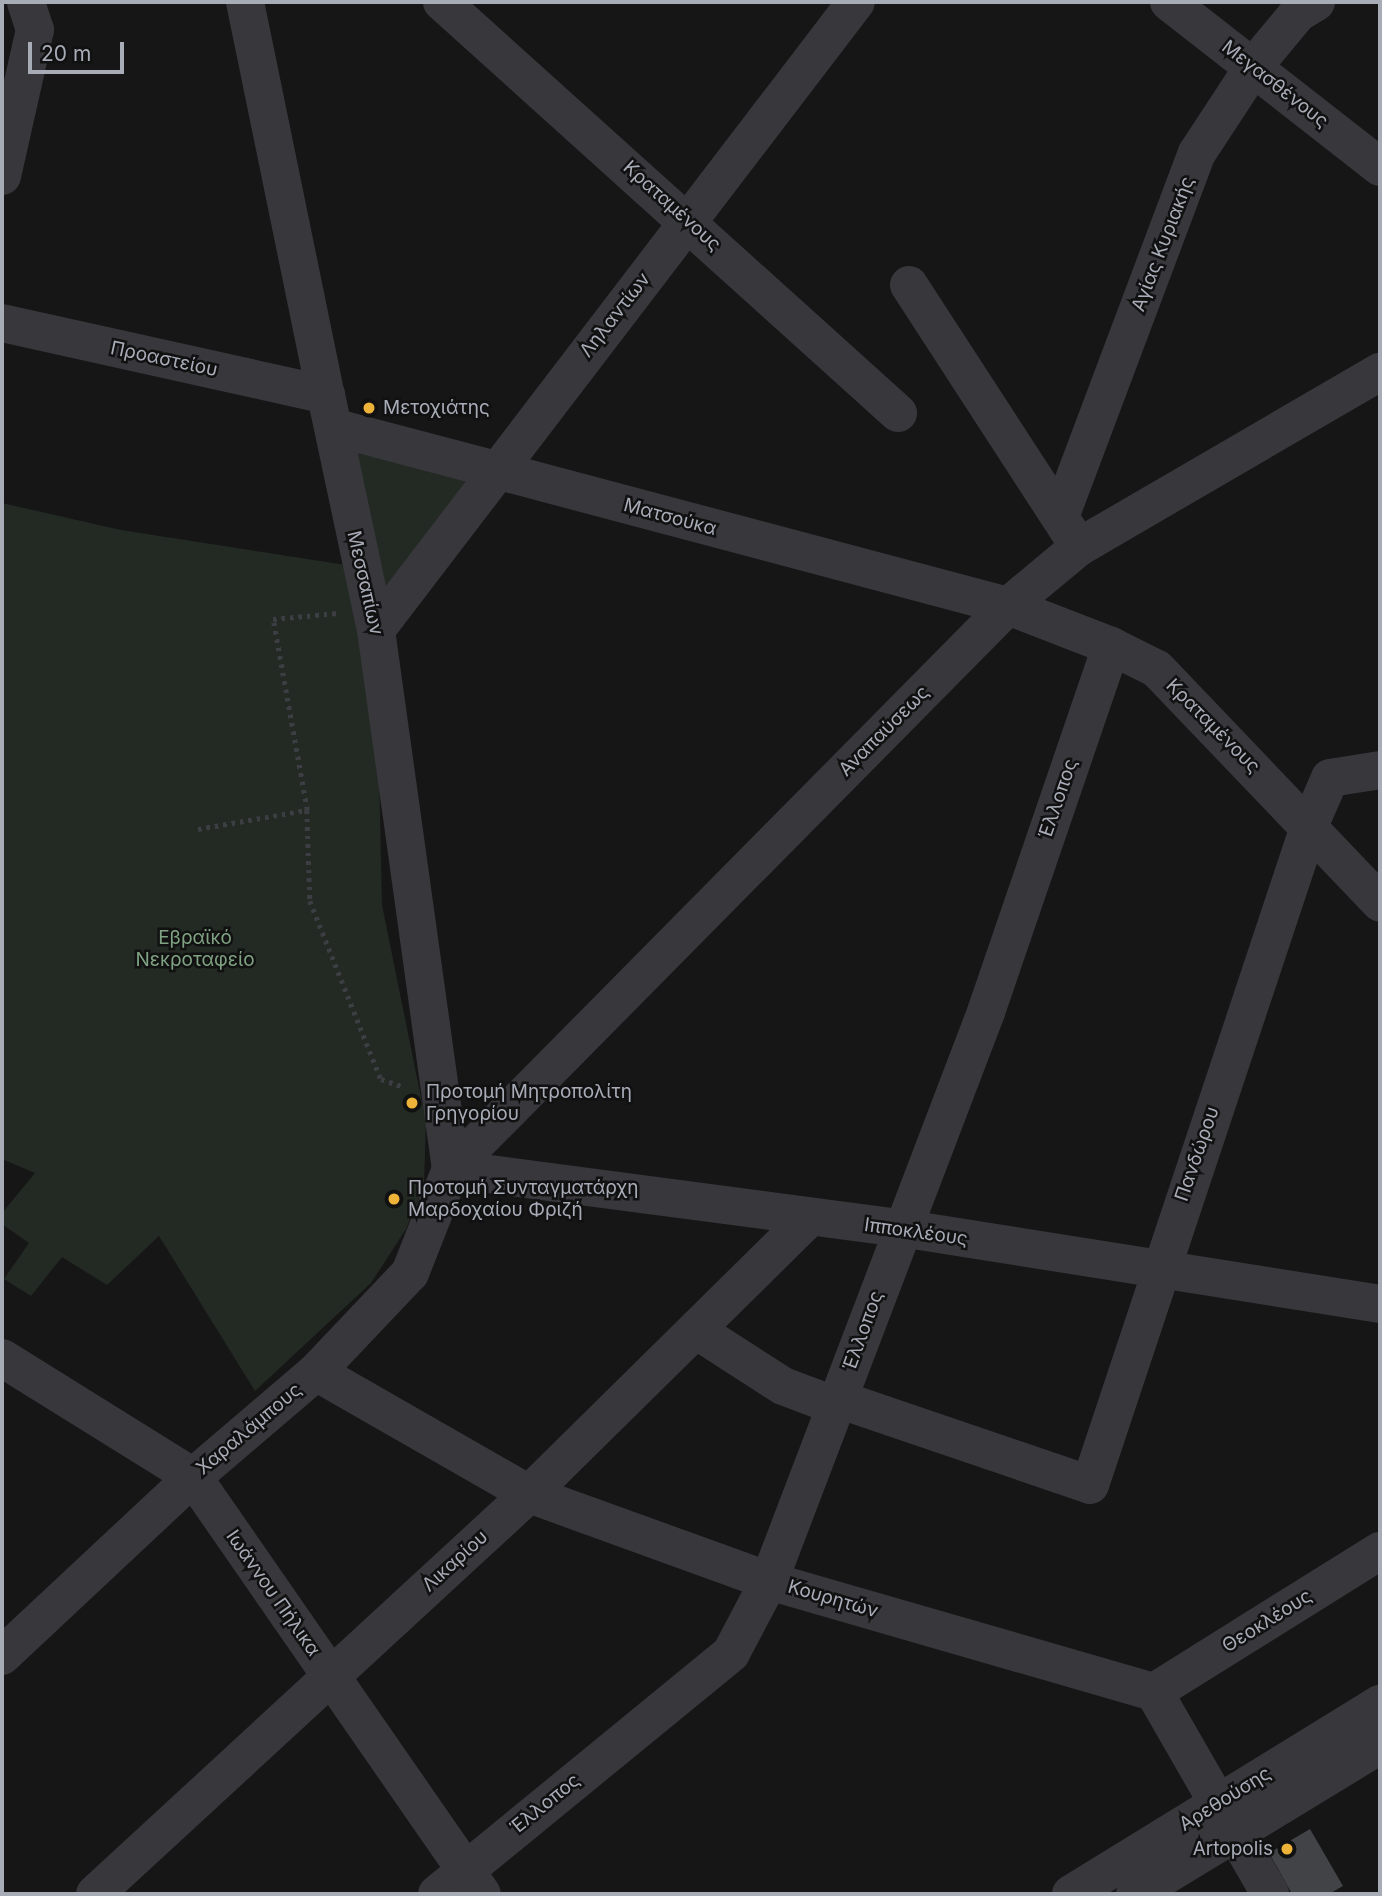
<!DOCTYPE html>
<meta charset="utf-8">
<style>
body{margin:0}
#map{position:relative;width:1382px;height:1896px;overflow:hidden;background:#161617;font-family:Inter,sans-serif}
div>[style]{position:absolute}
.green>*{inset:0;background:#222a23}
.building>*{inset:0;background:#424347}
.path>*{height:4.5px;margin-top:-2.25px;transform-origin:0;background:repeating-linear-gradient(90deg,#3d3e43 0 3.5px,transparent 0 8.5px)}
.minor>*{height:38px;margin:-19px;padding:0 19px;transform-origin:19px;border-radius:19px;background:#37373c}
.tertiary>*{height:38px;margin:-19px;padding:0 19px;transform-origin:19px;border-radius:19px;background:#37373c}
.dots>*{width:19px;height:19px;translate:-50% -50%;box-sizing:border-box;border:4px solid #111112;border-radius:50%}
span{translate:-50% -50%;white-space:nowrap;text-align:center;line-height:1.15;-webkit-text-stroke:5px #111112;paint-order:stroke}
.street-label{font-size:19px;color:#a8acb7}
.poi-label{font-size:19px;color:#a8acb7}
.left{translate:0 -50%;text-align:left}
.right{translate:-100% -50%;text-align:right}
.park-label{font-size:19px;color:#7fa282}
.frame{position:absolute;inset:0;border:4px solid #a8acb7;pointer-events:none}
.scale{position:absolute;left:28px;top:42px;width:96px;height:32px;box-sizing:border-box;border:4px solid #a8acb7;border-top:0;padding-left:9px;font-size:21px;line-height:24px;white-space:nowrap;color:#a8acb7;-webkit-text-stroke:5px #111112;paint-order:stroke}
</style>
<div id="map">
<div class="green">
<div style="clip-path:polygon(333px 427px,496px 470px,376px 630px,382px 905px,426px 1122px,424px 1184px,406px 1229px,371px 1283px,255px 1391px,159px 1236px,107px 1285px,62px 1257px,31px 1296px,4px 1279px,29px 1243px,2px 1224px,2px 1213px,35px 1173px,2px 1159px,2px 503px,121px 530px,359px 567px)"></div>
</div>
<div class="building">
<div style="clip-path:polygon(1310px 1829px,1343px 1886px,1329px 1894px,1292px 1894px,1269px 1853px)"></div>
</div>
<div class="path">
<div style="left:307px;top:810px;width:91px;rotate:88.1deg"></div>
<div style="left:310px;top:901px;width:192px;rotate:68.3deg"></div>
<div style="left:381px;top:1079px;width:24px;rotate:19deg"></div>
<div style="left:198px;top:829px;width:111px;rotate:-9.9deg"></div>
<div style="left:307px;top:810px;width:194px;rotate:-100.1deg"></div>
<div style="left:273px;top:619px;width:65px;rotate:-5.3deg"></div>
</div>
<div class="minor">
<div style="left:245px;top:2px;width:401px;rotate:78.4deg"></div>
<div style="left:442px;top:2px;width:614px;rotate:42.03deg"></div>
<div style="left:1169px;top:2px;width:268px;rotate:38deg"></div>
<div style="left:2px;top:176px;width:150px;rotate:-77.3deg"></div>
<div style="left:35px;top:30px;width:29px;rotate:-108deg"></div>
<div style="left:909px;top:285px;width:296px;rotate:57deg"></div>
<div style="left:496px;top:470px;width:530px;rotate:14.88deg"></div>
<div style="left:1008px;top:606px;width:110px;rotate:21.2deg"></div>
<div style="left:1111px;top:646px;width:51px;rotate:26.6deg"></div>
<div style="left:1157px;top:669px;width:323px;rotate:46.3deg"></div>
<div style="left:1060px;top:517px;width:389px;rotate:-69.4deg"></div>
<div style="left:1197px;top:153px;width:104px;rotate:-56.8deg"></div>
<div style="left:1254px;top:66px;width:69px;rotate:-50.3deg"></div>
<div style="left:1298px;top:13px;width:21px;rotate:-31deg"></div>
<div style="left:451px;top:1169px;width:792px;rotate:-45.31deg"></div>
<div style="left:1008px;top:606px;width:92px;rotate:-39.7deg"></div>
<div style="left:1079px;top:547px;width:348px;rotate:-30.2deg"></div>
<div style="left:451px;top:1169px;width:454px;rotate:7.5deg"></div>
<div style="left:901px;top:1228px;width:485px;rotate:9deg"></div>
<div style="left:696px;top:1330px;width:103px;rotate:32.8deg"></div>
<div style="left:783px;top:1386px;width:57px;rotate:20.7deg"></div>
<div style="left:2px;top:1358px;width:225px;rotate:31.9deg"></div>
<div style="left:193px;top:1477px;width:262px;rotate:136.9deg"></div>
<div style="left:316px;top:1372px;width:245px;rotate:29.8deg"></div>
<div style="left:529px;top:1494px;width:255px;rotate:19.9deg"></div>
<div style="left:769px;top:1581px;width:401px;rotate:16.1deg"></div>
<div style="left:1154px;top:1692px;width:233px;rotate:60.1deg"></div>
<div style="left:838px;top:1399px;width:266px;rotate:18.8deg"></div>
<div style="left:1090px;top:1485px;width:697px;rotate:-71.59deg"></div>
<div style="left:1310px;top:824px;width:50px;rotate:-66.5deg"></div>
<div style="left:1330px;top:778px;width:51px;rotate:-9.1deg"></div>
<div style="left:1154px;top:1692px;width:266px;rotate:-32deg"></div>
<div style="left:95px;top:1894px;width:590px;rotate:-42.67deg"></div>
<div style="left:529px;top:1494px;width:392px;rotate:-44.6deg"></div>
<div style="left:437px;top:1894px;width:380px;rotate:-39.3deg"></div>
<div style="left:731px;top:1653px;width:81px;rotate:-62.2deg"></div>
<div style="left:769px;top:1581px;width:609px;rotate:-69.12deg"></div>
<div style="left:986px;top:1012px;width:387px;rotate:-71.1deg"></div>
<div style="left:1071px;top:1894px;width:363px;rotate:-31.6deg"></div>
</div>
<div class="tertiary">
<div style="left:2px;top:323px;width:332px;rotate:12.5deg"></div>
<div style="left:326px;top:395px;width:240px;rotate:78deg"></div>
<div style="left:376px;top:630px;width:544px;rotate:82.08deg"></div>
<div style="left:451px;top:1169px;width:112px;rotate:111.5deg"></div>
<div style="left:410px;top:1273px;width:137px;rotate:133.5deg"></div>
<div style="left:316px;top:1372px;width:162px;rotate:139.5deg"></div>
<div style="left:193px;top:1477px;width:507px;rotate:55.28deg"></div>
<div style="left:333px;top:427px;width:169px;rotate:14.8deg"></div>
<div style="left:376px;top:630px;width:790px;rotate:-52.61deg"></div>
<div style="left:1135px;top:1894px;width:287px;rotate:-31.3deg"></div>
</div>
<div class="dots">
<div style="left:369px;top:408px;background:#edb338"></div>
<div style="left:412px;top:1103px;background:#edb338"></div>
<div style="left:394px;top:1199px;background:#edb338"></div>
<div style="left:1287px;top:1849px;background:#edb338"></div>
</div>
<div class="street-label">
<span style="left:1275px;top:84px;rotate:38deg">Μεγασθένους</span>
<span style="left:672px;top:206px;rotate:42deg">Κραταμένους</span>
<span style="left:1163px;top:244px;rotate:-69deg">Αγίας Κυριακής</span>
<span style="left:615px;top:315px;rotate:-52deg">Ληλαντίων</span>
<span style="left:164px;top:359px;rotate:12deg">Προαστείου</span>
<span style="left:670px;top:517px;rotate:15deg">Ματσούκα</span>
<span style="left:365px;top:583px;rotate:77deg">Μεσσαπίων</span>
<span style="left:1213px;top:726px;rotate:45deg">Κραταμένους</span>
<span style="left:884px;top:731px;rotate:-45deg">Αναπαύσεως</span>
<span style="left:1058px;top:799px;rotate:-71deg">Έλλοπος</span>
<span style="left:1197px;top:1154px;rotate:-71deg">Πανδώρου</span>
<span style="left:916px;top:1232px;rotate:8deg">Ιπποκλέους</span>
<span style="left:863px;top:1331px;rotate:-70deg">Έλλοπος</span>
<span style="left:249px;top:1429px;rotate:-40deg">Χαραλάμπους</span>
<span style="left:455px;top:1561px;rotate:-42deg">Λικαρίου</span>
<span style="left:273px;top:1593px;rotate:55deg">Ιωάννου Πήλικα</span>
<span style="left:833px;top:1599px;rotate:16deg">Κουρητών</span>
<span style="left:1267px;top:1621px;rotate:-32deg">Θεοκλέους</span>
<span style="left:1225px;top:1799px;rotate:-32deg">Αρεθούσης</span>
<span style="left:545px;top:1804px;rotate:-39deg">Έλλοπος</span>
</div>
<div class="poi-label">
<span class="left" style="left:383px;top:408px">Μετοχιάτης</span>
<span class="left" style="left:426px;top:1103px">Προτομή Μητροπολίτη<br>Γρηγορίου</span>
<span class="left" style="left:408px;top:1199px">Προτομή Συνταγματάρχη<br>Μαρδοχαίου Φριζή</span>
<span class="right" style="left:1273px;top:1849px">Artopolis</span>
</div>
<div class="park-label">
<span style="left:195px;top:949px">Εβραϊκό<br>Νεκροταφείο</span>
</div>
<div class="frame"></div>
<div class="scale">20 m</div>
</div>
